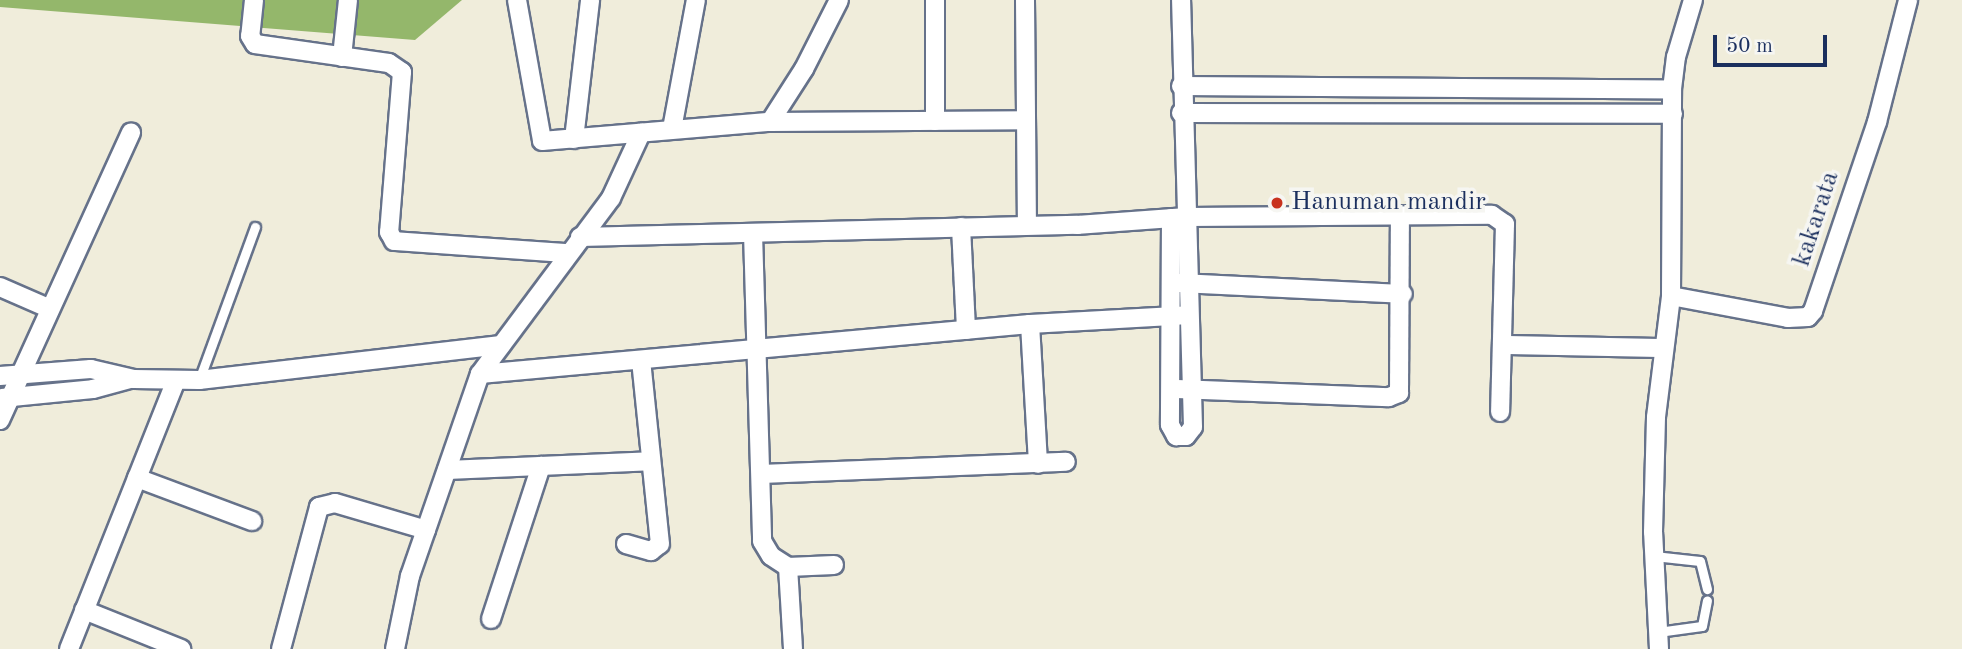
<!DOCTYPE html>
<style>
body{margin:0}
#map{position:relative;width:1962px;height:649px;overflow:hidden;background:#f0eddb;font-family:"Old Standard TT",serif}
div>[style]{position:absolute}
.forest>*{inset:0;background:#94b76b}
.roads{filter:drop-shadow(2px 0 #66728a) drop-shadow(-2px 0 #66728a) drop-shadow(0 2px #66728a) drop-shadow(0 -2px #66728a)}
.lane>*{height:9px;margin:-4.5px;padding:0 4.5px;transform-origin:4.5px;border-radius:4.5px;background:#fff}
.street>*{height:18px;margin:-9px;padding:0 9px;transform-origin:9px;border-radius:9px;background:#fff}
.dots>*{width:19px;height:19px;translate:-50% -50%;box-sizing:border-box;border:4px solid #f6f6f2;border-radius:50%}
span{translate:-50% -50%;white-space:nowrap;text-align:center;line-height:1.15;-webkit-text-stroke:7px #f6f6f2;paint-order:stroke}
.poi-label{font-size:26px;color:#1b2f5e}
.left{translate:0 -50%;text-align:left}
.street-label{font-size:26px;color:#1b2f5e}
.scale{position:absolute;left:1713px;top:35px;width:114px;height:32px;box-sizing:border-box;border:4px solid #1b2f5e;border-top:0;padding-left:9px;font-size:21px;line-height:24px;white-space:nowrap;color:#1b2f5e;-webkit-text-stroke:5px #f6f6f2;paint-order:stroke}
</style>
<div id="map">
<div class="forest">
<div style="clip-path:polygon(0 0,462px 0,415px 40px,0 7px)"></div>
</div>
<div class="roads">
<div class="lane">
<div style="left:199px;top:380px;width:163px;rotate:-69.9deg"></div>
<div style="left:1654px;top:556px;width:46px;rotate:6.2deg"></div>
<div style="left:1700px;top:561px;width:29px;rotate:76deg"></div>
<div style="left:1658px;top:632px;width:44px;rotate:-7.8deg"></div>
<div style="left:1702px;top:626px;width:26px;rotate:-79deg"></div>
</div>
<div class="street">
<div style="left:254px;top:0;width:36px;rotate:96deg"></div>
<div style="left:250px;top:36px;width:9px;rotate:58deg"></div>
<div style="left:255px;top:44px;width:135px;rotate:8.1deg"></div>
<div style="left:389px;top:63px;width:16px;rotate:35deg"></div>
<div style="left:402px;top:72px;width:161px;rotate:94.6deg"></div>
<div style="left:389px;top:232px;width:10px;rotate:61deg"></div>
<div style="left:394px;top:241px;width:173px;rotate:4deg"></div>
<div style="left:517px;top:0;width:143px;rotate:79.9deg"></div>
<div style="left:542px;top:141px;width:229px;rotate:-4.8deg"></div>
<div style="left:770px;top:122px;width:256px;rotate:-0.4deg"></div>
<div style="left:1025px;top:0;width:225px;rotate:89.5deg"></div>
<div style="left:342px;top:57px;width:57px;rotate:-84deg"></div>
<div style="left:1181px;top:86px;width:491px;rotate:0.4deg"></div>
<div style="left:1181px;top:113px;width:492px;rotate:0.1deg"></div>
<div style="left:935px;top:121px;width:121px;rotate:-90deg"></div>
<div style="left:770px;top:122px;width:63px;rotate:-57.3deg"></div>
<div style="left:804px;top:69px;width:77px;rotate:-63.1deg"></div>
<div style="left:672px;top:129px;width:131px;rotate:-79.5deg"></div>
<div style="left:574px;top:139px;width:140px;rotate:-83.4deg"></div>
<div style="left:1171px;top:218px;width:207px;rotate:90.3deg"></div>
<div style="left:1170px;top:425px;width:13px;rotate:61deg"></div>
<div style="left:1176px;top:436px;width:10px"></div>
<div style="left:1186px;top:436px;width:11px;rotate:-52deg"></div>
<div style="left:1193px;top:427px;width:427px;rotate:-91.6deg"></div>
<div style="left:961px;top:227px;width:103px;rotate:87.2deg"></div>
<div style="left:753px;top:233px;width:308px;rotate:88.3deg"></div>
<div style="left:762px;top:541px;width:17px;rotate:59deg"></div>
<div style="left:771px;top:556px;width:20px;rotate:33deg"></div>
<div style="left:788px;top:567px;width:46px;rotate:-2.5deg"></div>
<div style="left:580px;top:237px;width:497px;rotate:-1.4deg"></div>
<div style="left:1077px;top:225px;width:110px;rotate:-4.2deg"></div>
<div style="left:1187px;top:217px;width:305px;rotate:-0.4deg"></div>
<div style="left:1492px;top:215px;width:16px;rotate:35deg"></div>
<div style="left:1505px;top:224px;width:188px;rotate:91.5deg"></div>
<div style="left:1179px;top:283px;width:224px;rotate:2.8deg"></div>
<div style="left:0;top:287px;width:52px;rotate:23.6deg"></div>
<div style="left:1671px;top:296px;width:119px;rotate:10.6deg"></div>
<div style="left:1788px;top:318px;width:20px;rotate:-3deg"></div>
<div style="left:1808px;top:317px;width:8px;rotate:-50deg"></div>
<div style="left:1813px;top:311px;width:200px;rotate:-71.3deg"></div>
<div style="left:1877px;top:122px;width:126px;rotate:-75.7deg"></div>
<div style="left:1030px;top:324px;width:140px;rotate:86.7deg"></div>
<div style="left:1504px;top:345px;width:159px;rotate:1.1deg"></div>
<div style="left:480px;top:374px;width:552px;rotate:-5.19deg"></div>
<div style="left:1030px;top:324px;width:159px;rotate:-3.2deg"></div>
<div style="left:0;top:376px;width:91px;rotate:-4.4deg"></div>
<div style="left:91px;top:369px;width:44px;rotate:13.1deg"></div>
<div style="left:134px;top:379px;width:65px;rotate:0.9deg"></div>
<div style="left:199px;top:380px;width:304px;rotate:-6.6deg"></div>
<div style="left:1177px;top:389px;width:212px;rotate:2.2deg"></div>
<div style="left:1389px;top:397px;width:11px;rotate:-22deg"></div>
<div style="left:1399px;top:393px;width:177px;rotate:-89.7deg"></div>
<div style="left:2px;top:398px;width:91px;rotate:-5.6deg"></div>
<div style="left:93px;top:389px;width:38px;rotate:-15deg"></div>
<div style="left:0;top:420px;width:316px;rotate:-65.5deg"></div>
<div style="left:447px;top:470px;width:203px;rotate:-2.5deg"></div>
<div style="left:761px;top:474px;width:305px;rotate:-2.3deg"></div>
<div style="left:137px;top:478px;width:123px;rotate:20.5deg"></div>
<div style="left:626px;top:544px;width:26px;rotate:16deg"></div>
<div style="left:651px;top:551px;width:11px;rotate:-38deg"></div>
<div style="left:660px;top:544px;width:184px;rotate:-95.9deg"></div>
<div style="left:788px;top:567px;width:82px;rotate:86.5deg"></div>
<div style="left:84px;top:610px;width:105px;rotate:21.9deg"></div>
<div style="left:491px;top:619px;width:161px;rotate:-71.9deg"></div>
<div style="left:69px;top:649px;width:289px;rotate:-68.3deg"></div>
<div style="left:281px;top:649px;width:147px;rotate:-75deg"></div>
<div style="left:319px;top:507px;width:16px;rotate:-14deg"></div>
<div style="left:335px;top:503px;width:95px;rotate:16.5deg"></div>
<div style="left:395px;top:649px;width:75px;rotate:-78.4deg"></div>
<div style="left:410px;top:576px;width:214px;rotate:-70.9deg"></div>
<div style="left:480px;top:374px;width:219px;rotate:-53.3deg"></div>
<div style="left:611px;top:198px;width:72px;rotate:-65.2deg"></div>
<div style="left:1659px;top:649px;width:117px;rotate:-92.9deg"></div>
<div style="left:1653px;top:532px;width:115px;rotate:-88.5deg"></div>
<div style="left:1656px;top:417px;width:122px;rotate:-82.9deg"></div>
<div style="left:1671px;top:296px;width:207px;rotate:-89.7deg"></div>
<div style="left:1672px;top:89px;width:32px;rotate:-83deg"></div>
<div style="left:1676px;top:57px;width:59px;rotate:-73.4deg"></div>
</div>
</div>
<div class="dots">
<div style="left:1277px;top:203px;background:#c8321e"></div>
</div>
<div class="poi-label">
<span class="left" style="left:1291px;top:203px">Hanuman mandir</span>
</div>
<div class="street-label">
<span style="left:1817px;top:219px;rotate:-72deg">kakarata</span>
</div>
<div class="scale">50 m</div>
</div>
